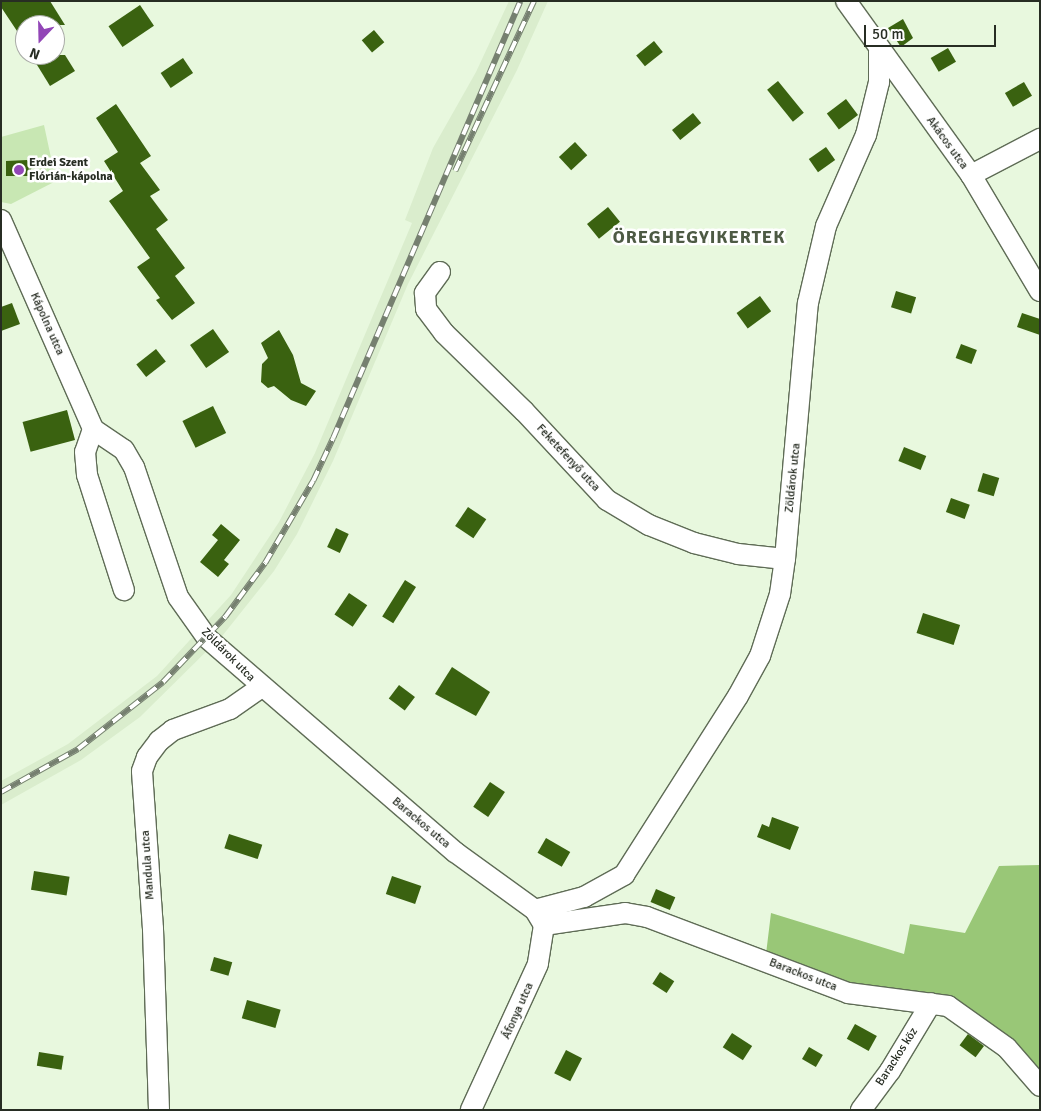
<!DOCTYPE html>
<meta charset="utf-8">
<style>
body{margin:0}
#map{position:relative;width:1041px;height:1111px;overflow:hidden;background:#e8f8de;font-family:Signika,sans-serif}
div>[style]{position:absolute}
.built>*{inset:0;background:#daedcd}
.green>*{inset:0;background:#c8e7b3}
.forest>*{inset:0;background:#99c777}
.building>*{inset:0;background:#3a6210;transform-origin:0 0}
.roads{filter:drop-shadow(1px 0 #5f6c56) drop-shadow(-1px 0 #5f6c56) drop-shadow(0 1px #5f6c56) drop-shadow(0 -1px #5f6c56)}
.minor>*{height:20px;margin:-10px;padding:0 10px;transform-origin:10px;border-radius:10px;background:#fff}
.rail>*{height:5.5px;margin-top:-2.75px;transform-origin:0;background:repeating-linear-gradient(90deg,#fff 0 11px,#768070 0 22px);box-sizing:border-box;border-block:1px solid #768070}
.dots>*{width:14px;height:14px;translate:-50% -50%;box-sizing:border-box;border:2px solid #fff;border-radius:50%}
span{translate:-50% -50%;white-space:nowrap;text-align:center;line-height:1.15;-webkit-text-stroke:5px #fff;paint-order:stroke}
.street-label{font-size:12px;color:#272d23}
.poi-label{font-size:12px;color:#272d23;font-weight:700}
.left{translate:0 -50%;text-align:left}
.district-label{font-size:18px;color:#4d5a44;font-weight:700;letter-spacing:1px}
.frame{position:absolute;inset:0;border:2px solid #272d23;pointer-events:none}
.north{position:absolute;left:15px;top:15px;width:50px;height:50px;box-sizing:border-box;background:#fff;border:1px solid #a9aba7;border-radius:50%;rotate:201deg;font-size:14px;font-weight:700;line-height:20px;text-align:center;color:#272d23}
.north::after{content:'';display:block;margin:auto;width:18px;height:22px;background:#9246b7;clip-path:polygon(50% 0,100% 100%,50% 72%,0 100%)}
.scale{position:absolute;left:864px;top:25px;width:132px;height:22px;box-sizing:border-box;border:2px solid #272d23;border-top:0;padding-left:6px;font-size:15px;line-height:18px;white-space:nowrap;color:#272d23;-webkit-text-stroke:4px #fff;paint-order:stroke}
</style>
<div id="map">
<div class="built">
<div style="clip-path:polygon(509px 1px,548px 1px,517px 70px,408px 284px,333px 461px,297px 534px,274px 571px,223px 635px,140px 717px,81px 760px,1px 805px,1px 781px,68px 744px,157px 676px,231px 595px,279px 522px,315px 453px,412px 223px,405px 220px,433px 148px,476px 72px)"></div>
</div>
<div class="green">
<div style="clip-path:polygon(44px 125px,56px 181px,11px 204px,1px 202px,1px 137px)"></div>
</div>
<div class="forest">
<div style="clip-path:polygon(1040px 865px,1040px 1070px,950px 1000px,847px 988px,766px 954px,771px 913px,904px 954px,910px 924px,965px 933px,999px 866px)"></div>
</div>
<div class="building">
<div style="clip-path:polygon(1px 1px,50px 1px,65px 25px,25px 25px,25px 43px,1px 7px)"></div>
<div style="left:140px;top:5px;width:25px;height:38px;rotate:56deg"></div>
<div style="clip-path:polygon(903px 19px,913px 38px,901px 47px,888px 28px)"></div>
<div style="left:374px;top:30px;width:16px;height:16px;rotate:50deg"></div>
<div style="left:654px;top:41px;width:14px;height:23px;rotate:51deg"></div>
<div style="left:948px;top:48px;width:16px;height:20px;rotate:60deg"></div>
<div style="clip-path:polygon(43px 55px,65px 55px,75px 71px,50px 86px,34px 60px)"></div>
<div style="left:183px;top:58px;width:18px;height:27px;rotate:56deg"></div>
<div style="left:778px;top:81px;width:41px;height:14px;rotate:51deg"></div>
<div style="left:1024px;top:82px;width:16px;height:22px;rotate:60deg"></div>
<div style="left:846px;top:99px;width:20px;height:24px;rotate:53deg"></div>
<div style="clip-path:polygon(116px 104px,151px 156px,140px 163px,160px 190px,150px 196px,168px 220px,156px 229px,185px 268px,175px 276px,195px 303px,172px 320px,156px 300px,160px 298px,137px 267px,150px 258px,109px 201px,123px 191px,104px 161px,118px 152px,96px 118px)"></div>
<div style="left:693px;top:113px;width:13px;height:27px;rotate:51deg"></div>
<div style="left:575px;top:142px;width:18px;height:22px;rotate:47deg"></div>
<div style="left:826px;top:147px;width:16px;height:21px;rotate:55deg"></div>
<div style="clip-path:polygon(27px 160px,32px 167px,28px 176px,6px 176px,6px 161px)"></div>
<div style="left:608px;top:207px;width:19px;height:27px;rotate:51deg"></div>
<div style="left:896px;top:291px;width:21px;height:17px;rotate:17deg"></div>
<div style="left:760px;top:296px;width:19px;height:29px;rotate:54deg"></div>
<div style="clip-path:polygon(12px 303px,20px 324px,1px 331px,1px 307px)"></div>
<div style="clip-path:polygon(1022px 313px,1040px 319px,1040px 335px,1017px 327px)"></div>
<div style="left:213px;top:329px;width:28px;height:28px;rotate:55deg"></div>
<div style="clip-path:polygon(279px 330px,293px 355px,301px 383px,316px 391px,306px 406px,291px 400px,274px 386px,268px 388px,261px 382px,262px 364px,268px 358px,261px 343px)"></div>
<div style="left:961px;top:344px;width:17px;height:15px;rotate:21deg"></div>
<div style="left:156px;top:349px;width:16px;height:25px;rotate:52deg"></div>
<div style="left:213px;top:406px;width:30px;height:34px;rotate:64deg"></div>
<div style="left:67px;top:410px;width:31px;height:46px;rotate:75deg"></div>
<div style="left:904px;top:447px;width:24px;height:15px;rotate:22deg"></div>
<div style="left:983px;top:473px;width:17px;height:19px;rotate:17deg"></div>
<div style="left:951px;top:498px;width:20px;height:15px;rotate:20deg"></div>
<div style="left:468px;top:507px;width:22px;height:23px;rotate:34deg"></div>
<div style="clip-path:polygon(221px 524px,240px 540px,224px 560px,229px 564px,218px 577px,200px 562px,218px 540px,212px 535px)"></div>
<div style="left:336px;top:528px;width:14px;height:21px;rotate:25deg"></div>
<div style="left:405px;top:580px;width:13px;height:43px;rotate:32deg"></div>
<div style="left:349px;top:593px;width:22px;height:26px;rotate:34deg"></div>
<div style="left:923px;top:613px;width:39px;height:21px;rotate:18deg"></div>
<div style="clip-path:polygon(452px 667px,490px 692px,476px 716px,435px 694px)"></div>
<div style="left:399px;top:685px;width:20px;height:17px;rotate:37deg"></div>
<div style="left:490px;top:782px;width:18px;height:30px;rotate:34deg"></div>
<div style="clip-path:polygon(772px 817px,799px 827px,790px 850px,757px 837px,762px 824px,769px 827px)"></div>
<div style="left:229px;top:834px;width:35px;height:15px;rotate:18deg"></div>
<div style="left:546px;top:838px;width:28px;height:17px;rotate:30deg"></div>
<div style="left:34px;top:871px;width:36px;height:19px;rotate:9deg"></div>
<div style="left:392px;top:876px;width:31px;height:19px;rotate:19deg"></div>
<div style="left:656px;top:889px;width:21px;height:14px;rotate:23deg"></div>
<div style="left:214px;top:957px;width:19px;height:14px;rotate:16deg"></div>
<div style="left:660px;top:972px;width:17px;height:14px;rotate:33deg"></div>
<div style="left:247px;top:1000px;width:35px;height:19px;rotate:16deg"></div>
<div style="left:855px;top:1024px;width:25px;height:17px;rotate:29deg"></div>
<div style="left:732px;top:1033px;width:24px;height:17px;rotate:33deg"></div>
<div style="left:968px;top:1034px;width:20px;height:14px;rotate:37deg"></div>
<div style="left:809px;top:1047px;width:16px;height:14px;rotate:30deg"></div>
<div style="left:566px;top:1050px;width:18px;height:26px;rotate:27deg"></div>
<div style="left:39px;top:1052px;width:25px;height:14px;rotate:9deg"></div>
</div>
<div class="roads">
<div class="minor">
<div style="left:846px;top:1px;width:214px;rotate:54.3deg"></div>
<div style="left:971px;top:175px;width:135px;rotate:59.3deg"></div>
<div style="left:971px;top:175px;width:78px;rotate:-27.6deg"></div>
<div style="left:1px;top:220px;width:228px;rotate:66.2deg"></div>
<div style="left:93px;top:429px;width:37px;rotate:34deg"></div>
<div style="left:124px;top:450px;width:20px;rotate:60deg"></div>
<div style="left:134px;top:467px;width:137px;rotate:71.3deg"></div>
<div style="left:178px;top:597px;width:50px;rotate:54.7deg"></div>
<div style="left:207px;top:638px;width:328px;rotate:40.8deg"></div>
<div style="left:455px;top:852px;width:99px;rotate:35.9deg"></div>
<div style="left:535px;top:910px;width:17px;rotate:59deg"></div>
<div style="left:544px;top:925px;width:39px;rotate:99deg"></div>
<div style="left:538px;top:964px;width:161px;rotate:114.7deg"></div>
<div style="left:440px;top:272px;width:26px;rotate:126deg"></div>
<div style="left:425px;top:293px;width:16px;rotate:86deg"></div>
<div style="left:426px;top:309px;width:30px;rotate:53deg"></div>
<div style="left:444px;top:333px;width:112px;rotate:44.3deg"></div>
<div style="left:524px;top:411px;width:122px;rotate:47deg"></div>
<div style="left:607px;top:500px;width:49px;rotate:30.8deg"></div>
<div style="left:649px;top:525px;width:48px;rotate:21.8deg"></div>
<div style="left:694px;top:543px;width:45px;rotate:14deg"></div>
<div style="left:738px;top:554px;width:47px;rotate:6.1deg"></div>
<div style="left:93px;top:429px;width:24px;rotate:109deg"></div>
<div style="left:85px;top:452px;width:23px;rotate:85deg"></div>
<div style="left:87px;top:475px;width:121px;rotate:72.2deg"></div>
<div style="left:535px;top:910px;width:51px;rotate:-14.9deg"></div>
<div style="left:584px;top:897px;width:46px;rotate:-28.8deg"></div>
<div style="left:624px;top:875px;width:212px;rotate:-57.5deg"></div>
<div style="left:738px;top:696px;width:46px;rotate:-61.2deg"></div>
<div style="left:760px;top:656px;width:65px;rotate:-72.1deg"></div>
<div style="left:780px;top:594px;width:35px;rotate:-82deg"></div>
<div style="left:785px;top:559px;width:257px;rotate:-84.9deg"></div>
<div style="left:808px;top:303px;width:79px;rotate:-76.8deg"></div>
<div style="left:826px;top:226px;width:99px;rotate:-66.3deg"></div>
<div style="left:866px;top:135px;width:55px;rotate:-76.2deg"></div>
<div style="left:879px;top:82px;width:31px;rotate:-90deg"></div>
<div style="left:544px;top:925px;width:82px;rotate:-8.4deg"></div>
<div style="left:625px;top:913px;width:22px;rotate:10deg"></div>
<div style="left:647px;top:917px;width:215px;rotate:20.7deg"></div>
<div style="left:848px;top:993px;width:101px;rotate:7.4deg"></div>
<div style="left:948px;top:1006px;width:72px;rotate:35.4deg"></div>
<div style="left:1007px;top:1048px;width:50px;rotate:49deg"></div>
<div style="left:159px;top:1110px;width:181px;rotate:-91.9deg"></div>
<div style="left:153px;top:929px;width:158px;rotate:-94deg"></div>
<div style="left:142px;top:771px;width:15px;rotate:-70deg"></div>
<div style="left:147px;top:757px;width:20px;rotate:-53deg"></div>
<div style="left:159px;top:741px;width:18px;rotate:-38deg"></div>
<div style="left:173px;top:730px;width:61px;rotate:-20.2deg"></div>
<div style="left:230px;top:709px;width:38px;rotate:-35deg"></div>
<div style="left:861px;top:1110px;width:49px;rotate:-53.4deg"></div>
<div style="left:890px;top:1071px;width:79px;rotate:-58.9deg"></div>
</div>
</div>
<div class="rail">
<div style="left:455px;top:171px;width:187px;rotate:-65.1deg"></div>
<div style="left:1px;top:792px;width:88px;rotate:-29.2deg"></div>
<div style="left:78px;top:749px;width:108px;rotate:-38.2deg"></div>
<div style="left:163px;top:682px;width:90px;rotate:-46.4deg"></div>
<div style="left:225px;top:617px;width:67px;rotate:-53.5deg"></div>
<div style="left:265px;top:563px;width:95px;rotate:-59.7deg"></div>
<div style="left:313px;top:481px;width:47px;rotate:-65.1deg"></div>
<div style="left:333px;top:438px;width:475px;rotate:-66.8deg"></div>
</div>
<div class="dots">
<div style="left:19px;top:170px;background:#9246b7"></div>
</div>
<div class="street-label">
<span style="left:947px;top:143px;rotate:54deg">Akácos utca</span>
<span style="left:47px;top:324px;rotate:66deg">Kápolna utca</span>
<span style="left:568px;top:458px;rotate:47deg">Feketefenyő utca</span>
<span style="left:793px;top:478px;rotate:-84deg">Zöldárok utca</span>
<span style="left:228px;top:655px;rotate:45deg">Zöldárok utca</span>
<span style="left:421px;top:823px;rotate:40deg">Barackos utca</span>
<span style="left:148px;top:865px;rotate:-94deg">Mandula utca</span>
<span style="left:803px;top:975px;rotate:21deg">Barackos utca</span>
<span style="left:518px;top:1011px;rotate:-66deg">Áfonya utca</span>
<span style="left:897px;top:1057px;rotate:-57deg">Barackos köz</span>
</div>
<div class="poi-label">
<span class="left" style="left:29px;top:170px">Erdei Szent<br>Flórián-kápolna</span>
</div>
<div class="district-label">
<span style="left:699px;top:237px">ÖREGHEGYIKERTEK</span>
</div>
<div class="frame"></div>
<div class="north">N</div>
<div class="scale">50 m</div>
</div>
